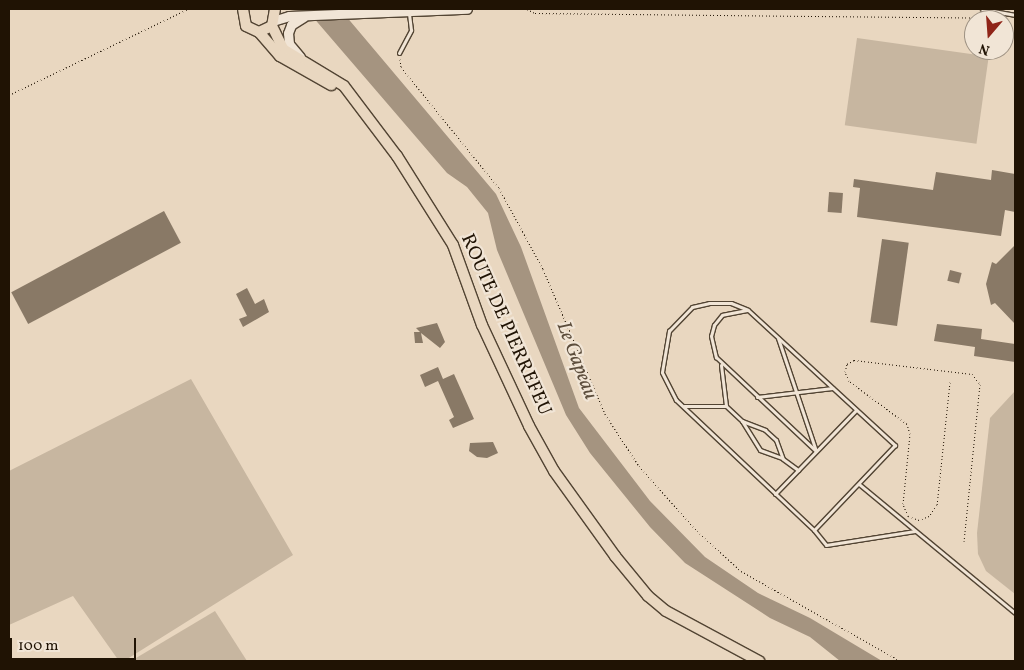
<!DOCTYPE html>
<html>
<head>
<meta charset="utf-8">
<style>
	body { margin:0 }
	#map { position:relative; width:1024px; height:670px; overflow:hidden; background:#e9d7c0; font-family:Vollkorn,serif }
	div>[style] { position:absolute }
	[style*='--x'] { left:calc(var(--x)*1px); top:calc(var(--y)*1px); width:calc(var(--w)*1px); rotate:calc(var(--a)*1deg) }
	.green>* { inset:0; background:#c7b6a0; transform-origin:0 0 }
	.water>* { inset:0; background:#a59480 }
	.building>* { inset:0; background:#897966; transform-origin:0 0 }
	.path>* { height:1px; margin-top:-0.5px; transform-origin:0; background:repeating-linear-gradient(90deg,#201304 0 1px,transparent 0 3.5px) }
	.roads { filter:drop-shadow(1px 0 #524433) drop-shadow(-1px 0 #524433) drop-shadow(0 1px #524433) drop-shadow(0 -1px #524433) }
	.service>* { height:3px; margin:-1.5px; padding:0 1.5px; transform-origin:1.5px; border-radius:1.5px; background:#f1e5d6 }
	.secondary>* { height:9px; margin:-4.5px; padding:0 4.5px; transform-origin:4.5px; border-radius:4.5px; background:#f1e5d6 }
	.primary>* { height:10px; margin:-5px; padding:0 5px; transform-origin:5px; border-radius:5px; background:#e9d7c0 }
	span { translate:-50% -50%; white-space:nowrap; text-align:center; line-height:1.15; -webkit-text-stroke:4.5px #f1e5d6; paint-order:stroke }
	.street-label { font-size:19px; color:#201304 }
	.water-label { font-size:20px; color:#5c4d3c; font-style:italic }
	.frame { position:absolute; inset:0; border:10px solid #201304; pointer-events:none }
	.north { position:absolute; left:964px; top:10px; width:50px; height:50px; box-sizing:border-box; background:#f1e5d6; border:1px solid #9d9182; border-radius:50%; rotate:198deg; font-size:14px; font-weight:700; line-height:20px; text-align:center; color:#201304 }
	.north::after { content:''; display:block; margin:auto; width:18px; height:22px; background:#8f2418; clip-path:polygon(50% 0,100% 100%,50% 72%,0 100%) }
	.scale { position:absolute; left:10px; top:638px; width:126px; height:22px; box-sizing:border-box; border:2px solid #201304; border-top:0; padding-left:6px; font-size:15px; line-height:18px; white-space:nowrap; color:#201304; -webkit-text-stroke:4px #f1e5d6; paint-order:stroke }
</style>
</head>
<body>
<div id="map">
	<div class="green">
		<div style="left:857px;top:38px;width:133px;height:88px;rotate:8deg"></div>
		<div style="clip-path:polygon(191px 379px,293px 555px,124px 661px,119px 661px,73px 596px,9px 625px,9px 471px)"></div>
		<div style="clip-path:polygon(1015px 391px,1015px 594px,986px 571px,978px 554px,977px 533px,990px 418px)"></div>
		<div style="clip-path:polygon(215px 611px,247px 661px,131px 661px)"></div>
	</div>
	<div class="water">
		<div style="clip-path:polygon(306px 9px,340px 9px,496px 194px,521px 247px,579px 408px,650px 501px,705px 557px,758px 593px,810px 618px,882px 661px,840px 661px,810px 637px,770px 618px,685px 563px,650px 527px,590px 453px,566px 415px,497px 250px,488px 213px,467px 187px,447px 173px)"></div>
	</div>
	<div class="building">
		<div style="clip-path:polygon(992px 170px,1015px 174px,1015px 212px,1005px 210px,1001px 236px,857px 217px,860px 188px,853px 187px,854px 179px,933px 190px,936px 172px,991px 180px)"></div>
		<div style="left:829px;top:192px;width:14px;height:20px;rotate:4deg"></div>
		<div style="left:164px;top:211px;width:36px;height:173px;rotate:62deg"></div>
		<div style="left:882px;top:239px;width:27px;height:84px;rotate:8deg"></div>
		<div style="clip-path:polygon(1015px 245px,1015px 324px,995px 303px,991px 305px,986px 284px,992px 262px,996px 264px)"></div>
		<div style="left:950px;top:270px;width:12px;height:11px;rotate:14deg"></div>
		<div style="clip-path:polygon(247px 288px,255px 304px,264px 299px,269px 312px,243px 327px,239px 319px,247px 316px,236px 294px)"></div>
		<div style="clip-path:polygon(437px 323px,445px 342px,440px 348px,421px 333px,423px 343px,415px 343px,414px 332px,420px 332px,416px 328px)"></div>
		<div style="clip-path:polygon(937px 324px,982px 329px,981px 339px,1015px 344px,1015px 362px,974px 356px,975px 347px,934px 341px)"></div>
		<div style="clip-path:polygon(438px 367px,443px 379px,454px 374px,474px 419px,453px 428px,449px 420px,454px 417px,438px 381px,425px 387px,420px 375px)"></div>
		<div style="clip-path:polygon(493px 442px,498px 453px,487px 458px,477px 457px,469px 451px,470px 443px)"></div>
	</div>
	<div class="path">
		<div style="--x:527;--y:9;--w:9;--a:27"></div>
		<div style="--x:535;--y:13;--w:460;--a:0.6"></div>
		<div style="--x:400;--y:59;--w:8;--a:83"></div>
		<div style="--x:401;--y:67;--w:156;--a:51"></div>
		<div style="--x:499;--y:188;--w:92;--a:61.5"></div>
		<div style="--x:543;--y:269;--w:158;--a:66.8"></div>
		<div style="--x:605;--y:414;--w:62;--a:56.8"></div>
		<div style="--x:639;--y:466;--w:87;--a:48.3"></div>
		<div style="--x:697;--y:531;--w:59;--a:42.3"></div>
		<div style="--x:741;--y:571;--w:184;--a:29.4"></div>
		<div style="--x:9;--y:95;--w:199;--a:-25.7"></div>
		<div style="--x:950;--y:382;--w:124;--a:96"></div>
		<div style="--x:937;--y:505;--w:14;--a:126"></div>
		<div style="--x:929;--y:516;--w:11;--a:158"></div>
		<div style="--x:919;--y:520;--w:12;--a:-160"></div>
		<div style="--x:908;--y:516;--w:13;--a:-113"></div>
		<div style="--x:903;--y:504;--w:70;--a:-84.3"></div>
		<div style="--x:910;--y:434;--w:10;--a:-107"></div>
		<div style="--x:907;--y:424;--w:72;--a:-143.4"></div>
		<div style="--x:849;--y:381;--w:10;--a:-114"></div>
		<div style="--x:845;--y:372;--w:8;--a:-76"></div>
		<div style="--x:847;--y:364;--w:8;--a:-30"></div>
		<div style="--x:854;--y:360;--w:119;--a:6.8"></div>
		<div style="--x:972;--y:374;--w:13;--a:51"></div>
		<div style="--x:980;--y:384;--w:158;--a:95.8"></div>
	</div>
	<div class="roads">
		<div class="service">
			<div style="--x:982;--y:9;--w:34;--a:10"></div>
			<div style="--x:399;--y:53;--w:26;--a:-62"></div>
			<div style="--x:411;--y:30;--w:17;--a:-97"></div>
			<div style="--x:709;--y:303;--w:22;--a:0"></div>
			<div style="--x:731;--y:303;--w:18;--a:22"></div>
			<div style="--x:748;--y:310;--w:200;--a:42.6"></div>
			<div style="--x:895;--y:445;--w:117;--a:133.6"></div>
			<div style="--x:814;--y:530;--w:190;--a:-136.7"></div>
			<div style="--x:676;--y:400;--w:31;--a:-117"></div>
			<div style="--x:662;--y:372;--w:42;--a:-80.3"></div>
			<div style="--x:669;--y:331;--w:33;--a:-46"></div>
			<div style="--x:692;--y:307;--w:17;--a:-13"></div>
			<div style="--x:747;--y:310;--w:25;--a:169"></div>
			<div style="--x:722;--y:315;--w:13;--a:129"></div>
			<div style="--x:714;--y:325;--w:11;--a:105"></div>
			<div style="--x:711;--y:336;--w:22;--a:77"></div>
			<div style="--x:716;--y:357;--w:137;--a:43.2"></div>
			<div style="--x:816;--y:451;--w:119;--a:-108.6"></div>
			<div style="--x:721;--y:365;--w:41;--a:83"></div>
			<div style="--x:757;--y:397;--w:76;--a:-6.8"></div>
			<div style="--x:684;--y:406;--w:42;--a:0"></div>
			<div style="--x:726;--y:406;--w:22;--a:43"></div>
			<div style="--x:742;--y:421;--w:25;--a:21"></div>
			<div style="--x:765;--y:430;--w:15;--a:42"></div>
			<div style="--x:776;--y:440;--w:20;--a:70"></div>
			<div style="--x:783;--y:459;--w:19;--a:36"></div>
			<div style="--x:742;--y:421;--w:34;--a:58"></div>
			<div style="--x:760;--y:450;--w:23;--a:20"></div>
			<div style="--x:859;--y:484;--w:202;--a:39.6"></div>
			<div style="--x:775;--y:494;--w:117;--a:-46"></div>
			<div style="--x:814;--y:530;--w:19;--a:51"></div>
			<div style="--x:826;--y:545;--w:90;--a:-8.9"></div>
		</div>
		<div class="secondary">
			<div style="--x:276;--y:20;--w:14;--a:-17"></div>
			<div style="--x:289;--y:16;--w:178;--a:-2.3"></div>
			<div style="--x:300;--y:57;--w:17;--a:-130"></div>
			<div style="--x:289;--y:44;--w:11;--a:-95"></div>
			<div style="--x:288;--y:33;--w:9;--a:-69"></div>
			<div style="--x:291;--y:25;--w:15;--a:-32"></div>
		</div>
		<div class="primary">
			<div style="--x:243;--y:9;--w:17;--a:80"></div>
			<div style="--x:246;--y:26;--w:14;--a:25"></div>
			<div style="--x:259;--y:32;--w:14;--a:-25"></div>
			<div style="--x:272;--y:26;--w:17;--a:-80"></div>
			<div style="--x:272;--y:26;--w:25;--a:64"></div>
			<div style="--x:283;--y:49;--w:71;--a:31.2"></div>
			<div style="--x:344;--y:86;--w:88;--a:52.9"></div>
			<div style="--x:397;--y:156;--w:105;--a:57.8"></div>
			<div style="--x:453;--y:245;--w:85;--a:70.1"></div>
			<div style="--x:482;--y:325;--w:111;--a:65"></div>
			<div style="--x:529;--y:426;--w:51;--a:60.9"></div>
			<div style="--x:554;--y:471;--w:105;--a:54.3"></div>
			<div style="--x:615;--y:556;--w:52;--a:50.5"></div>
			<div style="--x:648;--y:596;--w:23;--a:40"></div>
			<div style="--x:666;--y:611;--w:106;--a:28.3"></div>
			<div style="--x:259;--y:32;--w:32;--a:49"></div>
			<div style="--x:280;--y:56;--w:59;--a:29.6"></div>
		</div>
	</div>
	<div class="street-label">
		<span style="left:505px;top:325px;rotate:66deg">ROUTE DE PIERREFEU</span>
	</div>
	<div class="water-label">
		<span style="left:576px;top:361px;rotate:69deg">Le Gapeau</span>
	</div>
	<div class="frame"></div>
	<div class="north">N</div>
	<div class="scale">100 m</div>
</div>
</body>
</html>
